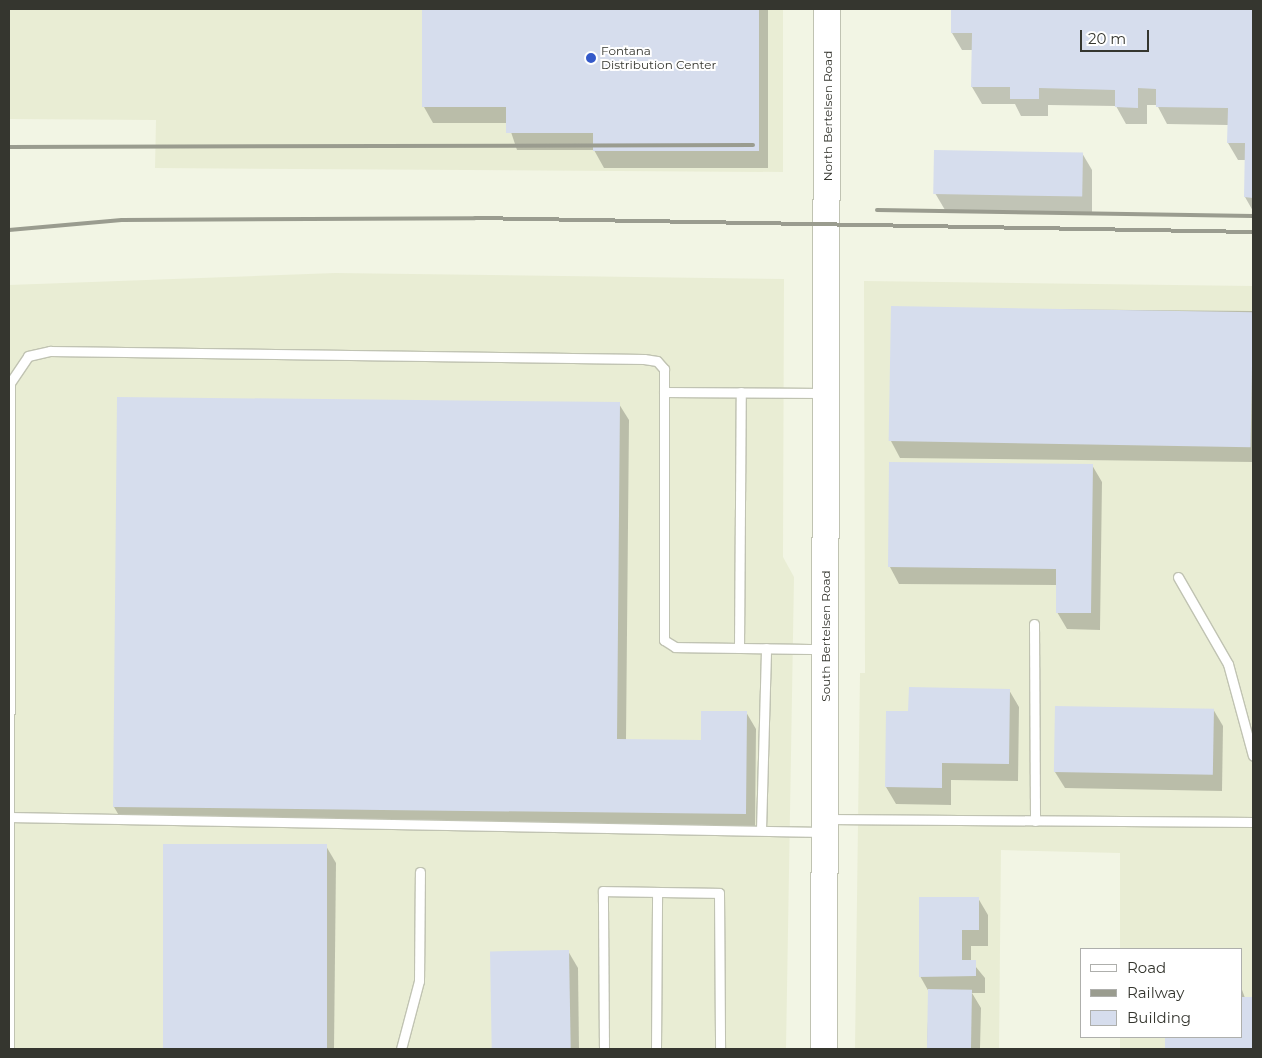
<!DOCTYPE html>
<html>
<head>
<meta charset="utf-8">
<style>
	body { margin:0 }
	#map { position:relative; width:1262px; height:1058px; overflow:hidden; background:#f2f5e4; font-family:Montserrat,sans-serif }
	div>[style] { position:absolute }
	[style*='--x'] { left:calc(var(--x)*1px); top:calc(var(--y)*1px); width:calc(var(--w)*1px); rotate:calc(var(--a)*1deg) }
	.built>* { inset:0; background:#e9edd4 }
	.shadow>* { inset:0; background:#0003 }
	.building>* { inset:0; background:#d6dded; transform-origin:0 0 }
	.roads { filter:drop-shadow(1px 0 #c0c3b2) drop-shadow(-1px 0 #c0c3b2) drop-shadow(0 1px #c0c3b2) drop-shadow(0 -1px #c0c3b2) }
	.lane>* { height:9px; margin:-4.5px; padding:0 4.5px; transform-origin:4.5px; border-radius:4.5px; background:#fff }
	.secondary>* { height:26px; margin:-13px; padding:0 13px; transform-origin:13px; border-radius:13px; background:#fff }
	.rail>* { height:4px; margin:-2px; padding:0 2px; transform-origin:2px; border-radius:2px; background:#9a9c8f }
	.dots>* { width:14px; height:14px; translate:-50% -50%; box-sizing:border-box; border:2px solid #fff; border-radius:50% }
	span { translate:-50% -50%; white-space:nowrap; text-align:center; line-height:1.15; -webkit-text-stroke:4px #fff; paint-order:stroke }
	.poi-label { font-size:12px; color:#35362f }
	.left { translate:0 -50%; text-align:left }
	.street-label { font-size:12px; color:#35362f }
	.frame { position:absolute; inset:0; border:10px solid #35362f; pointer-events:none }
	.legend { position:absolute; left:1080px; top:948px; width:162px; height:90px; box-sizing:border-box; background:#fff; border:1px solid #aeafac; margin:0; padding:6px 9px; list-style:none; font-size:15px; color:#35362f }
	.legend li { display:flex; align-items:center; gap:10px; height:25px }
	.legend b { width:25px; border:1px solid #aeafac }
	.scale { position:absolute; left:1080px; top:30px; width:69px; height:22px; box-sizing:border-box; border:2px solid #35362f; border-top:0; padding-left:6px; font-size:15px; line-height:18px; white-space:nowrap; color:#35362f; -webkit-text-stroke:4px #fff; paint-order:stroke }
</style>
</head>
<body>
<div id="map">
	<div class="built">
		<div style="clip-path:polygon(9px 9px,783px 9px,783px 172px,155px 168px,156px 120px,9px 119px)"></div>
		<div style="clip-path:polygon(335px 273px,784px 279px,783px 557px,794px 577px,786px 1049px,9px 1049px,9px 285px)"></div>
		<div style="clip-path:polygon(864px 281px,1253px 286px,1253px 1049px,1120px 1049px,1120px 1037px,1241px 1037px,1241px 949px,1120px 949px,1120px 853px,1001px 850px,999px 1049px,855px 1049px,860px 673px,865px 673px)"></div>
	</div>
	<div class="shadow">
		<div style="clip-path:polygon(424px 9px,768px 9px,768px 168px,604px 168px,594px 150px,517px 150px,508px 123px,433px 123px,424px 107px)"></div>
		<div style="clip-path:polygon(952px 9px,1253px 9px,1253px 211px,1245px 197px,1246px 160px,1238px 160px,1228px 143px,1228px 125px,1167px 124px,1157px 105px,1147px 105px,1147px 124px,1126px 124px,1116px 106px,1048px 105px,1048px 116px,1021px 116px,1015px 104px,982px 104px,972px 87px,973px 50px,962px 50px,952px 33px)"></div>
		<div style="clip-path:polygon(1082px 153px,1092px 170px,1092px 212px,945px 210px,935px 193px)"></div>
		<div style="clip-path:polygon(892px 308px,1253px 311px,1253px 462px,900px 458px,891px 441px)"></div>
		<div style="clip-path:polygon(619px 404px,629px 420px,626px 740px,702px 741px,746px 712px,756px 729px,755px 830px,124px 824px,114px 807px)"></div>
		<div style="clip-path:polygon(1092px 465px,1102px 482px,1100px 630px,1067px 629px,1057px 612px,1057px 585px,899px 584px,890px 567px)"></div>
		<div style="clip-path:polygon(1009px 690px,1019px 707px,1018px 781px,951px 780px,951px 805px,896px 804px,886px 787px,887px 713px,910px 713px)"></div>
		<div style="clip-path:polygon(1213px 709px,1223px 726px,1222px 791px,1065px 788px,1055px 772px)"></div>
		<div style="clip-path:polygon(164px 845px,326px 846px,336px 863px,334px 1049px,163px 1049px)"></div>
		<div style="clip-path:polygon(978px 898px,988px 915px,988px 946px,971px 946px,971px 961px,985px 978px,985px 993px,972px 993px,981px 1008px,980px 1049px,927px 1049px,929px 992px,920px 976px)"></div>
		<div style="clip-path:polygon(568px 951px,578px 968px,579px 1049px,493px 1049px,492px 953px)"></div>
		<div style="clip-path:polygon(1241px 987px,1245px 998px,1253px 998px,1253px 1049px,1166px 1049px,1166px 1037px,1241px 1037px)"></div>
	</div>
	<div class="building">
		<div style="clip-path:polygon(422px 9px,759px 9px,759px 151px,593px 151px,593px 133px,506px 133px,506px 107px,422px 107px)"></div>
		<div style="clip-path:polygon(951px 9px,1253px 9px,1253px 198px,1244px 197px,1245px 143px,1227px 143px,1228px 108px,1156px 107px,1156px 89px,1138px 88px,1138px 108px,1115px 107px,1115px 90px,1039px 88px,1039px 99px,1010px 99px,1010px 87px,971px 87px,972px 33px,951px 33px)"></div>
		<div style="left:934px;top:150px;width:149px;height:44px;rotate:1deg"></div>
		<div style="left:891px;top:306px;width:362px;height:135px;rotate:1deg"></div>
		<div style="clip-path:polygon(117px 397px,620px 402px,617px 739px,701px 740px,701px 711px,747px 711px,746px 814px,113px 807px)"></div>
		<div style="clip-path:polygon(889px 462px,1093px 464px,1091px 613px,1056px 613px,1056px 569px,888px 567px)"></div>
		<div style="clip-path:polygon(909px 687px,1010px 689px,1009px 764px,942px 763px,942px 788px,885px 787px,886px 711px,908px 711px)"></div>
		<div style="left:1055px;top:706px;width:159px;height:66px;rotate:1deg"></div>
		<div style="left:163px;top:844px;width:164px;height:205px"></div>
		<div style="clip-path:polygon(919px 897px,979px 897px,979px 930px,962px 930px,962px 960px,976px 960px,976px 976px,919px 977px)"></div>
		<div style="left:569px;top:950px;width:99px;height:79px;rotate:89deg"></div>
		<div style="left:928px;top:989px;width:44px;height:60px;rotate:1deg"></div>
		<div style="clip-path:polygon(1241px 997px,1253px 997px,1253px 1049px,1165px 1049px,1165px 1037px,1241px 1037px)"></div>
	</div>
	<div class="roads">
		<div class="lane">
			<div style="--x:664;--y:392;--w:248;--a:90"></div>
			<div style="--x:664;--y:640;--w:13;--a:32"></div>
			<div style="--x:675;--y:647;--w:148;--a:0.8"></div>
			<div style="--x:1178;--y:577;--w:100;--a:60.1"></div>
			<div style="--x:1228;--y:664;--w:95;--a:74.8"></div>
			<div style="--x:1034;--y:624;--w:197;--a:89.7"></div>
			<div style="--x:739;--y:648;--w:256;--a:-89.6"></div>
			<div style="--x:9;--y:817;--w:814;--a:1.06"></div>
			<div style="--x:827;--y:819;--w:426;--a:0.4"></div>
			<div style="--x:761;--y:830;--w:182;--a:-88.4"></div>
			<div style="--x:9;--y:1049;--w:666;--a:-89.91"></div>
			<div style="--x:10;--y:383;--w:32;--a:-56"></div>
			<div style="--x:28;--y:356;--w:23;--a:-13"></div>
			<div style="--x:50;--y:351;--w:594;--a:0.77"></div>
			<div style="--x:644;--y:359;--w:13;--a:9"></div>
			<div style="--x:657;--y:361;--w:11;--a:49"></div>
			<div style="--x:664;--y:369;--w:23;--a:90"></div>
			<div style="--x:664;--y:392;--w:160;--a:0.4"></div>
			<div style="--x:401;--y:1049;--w:70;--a:-75.2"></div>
			<div style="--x:419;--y:981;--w:109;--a:-89.5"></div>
			<div style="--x:604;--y:1049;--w:158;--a:-90.4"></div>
			<div style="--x:603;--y:891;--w:116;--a:1"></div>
			<div style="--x:719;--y:893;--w:156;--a:89.6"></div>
			<div style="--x:656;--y:1049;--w:157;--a:-89.6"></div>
		</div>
		<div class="secondary">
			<div style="--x:824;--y:1049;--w:1040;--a:-89.83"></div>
		</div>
	</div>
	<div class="rail">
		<div style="--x:9;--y:147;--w:744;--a:-0.15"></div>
		<div style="--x:877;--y:210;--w:376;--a:0.9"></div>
		<div style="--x:9;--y:230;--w:113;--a:-5.1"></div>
		<div style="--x:122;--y:220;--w:353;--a:-0.3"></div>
		<div style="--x:475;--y:218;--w:778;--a:1.03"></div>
	</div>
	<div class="dots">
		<div style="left:591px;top:58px;background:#3459c9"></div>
	</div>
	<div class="poi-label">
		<span class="left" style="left:601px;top:58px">Fontana<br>Distribution Center</span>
	</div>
	<div class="street-label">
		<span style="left:828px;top:116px;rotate:-90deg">North Bertelsen Road</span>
		<span style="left:826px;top:636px;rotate:-90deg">South Bertelsen Road</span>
	</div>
	<div class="frame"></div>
	<ul class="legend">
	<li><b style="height:6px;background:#fff"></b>Road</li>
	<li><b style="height:6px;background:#9a9c8f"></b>Railway</li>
	<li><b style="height:14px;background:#d6dded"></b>Building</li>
	</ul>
	<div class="scale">20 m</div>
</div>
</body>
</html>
